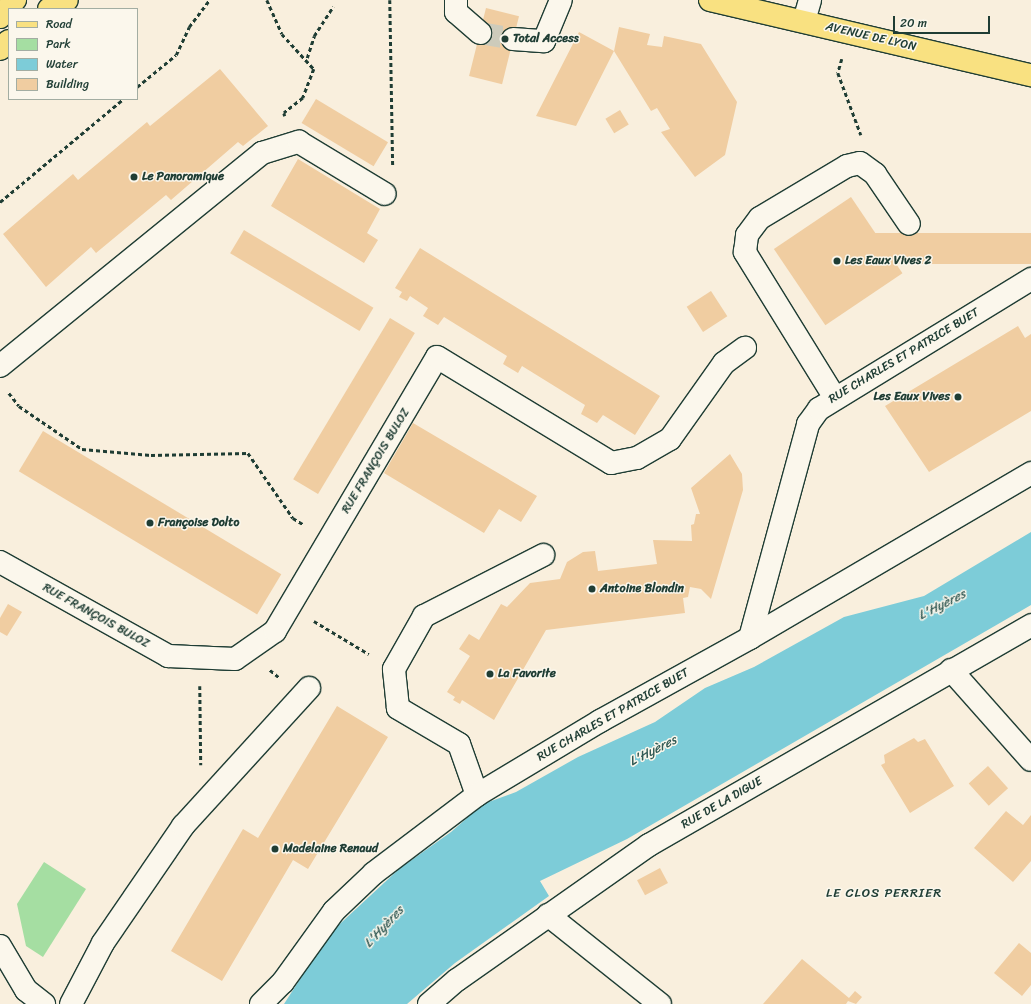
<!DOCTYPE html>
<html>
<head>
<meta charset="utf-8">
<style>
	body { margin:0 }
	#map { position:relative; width:1031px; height:1004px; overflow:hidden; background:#f9efdd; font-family:Sriracha,sans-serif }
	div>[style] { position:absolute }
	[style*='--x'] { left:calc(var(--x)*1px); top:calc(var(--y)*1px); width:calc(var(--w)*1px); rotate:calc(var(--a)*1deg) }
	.green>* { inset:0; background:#a5dea2 }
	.water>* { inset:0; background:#7dccd8 }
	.building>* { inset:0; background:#f0cda1; transform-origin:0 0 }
	.minor-tunnel>* { height:22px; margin-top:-11px; transform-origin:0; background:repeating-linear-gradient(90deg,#cdcbbb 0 22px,transparent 0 33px) }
	.path>* { height:2.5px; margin-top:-1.25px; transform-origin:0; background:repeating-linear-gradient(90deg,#1f3d34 0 4px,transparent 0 7px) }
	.roads { filter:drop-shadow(1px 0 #1f3d34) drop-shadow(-1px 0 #1f3d34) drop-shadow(0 1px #1f3d34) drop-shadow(0 -1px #1f3d34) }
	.minor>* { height:22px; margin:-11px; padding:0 11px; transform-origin:11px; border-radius:11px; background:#fbf7ec }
	.major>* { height:22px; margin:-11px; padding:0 11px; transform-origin:11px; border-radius:11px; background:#f9e181 }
	.dots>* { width:11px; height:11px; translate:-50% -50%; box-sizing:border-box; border:2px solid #fbf7ec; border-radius:50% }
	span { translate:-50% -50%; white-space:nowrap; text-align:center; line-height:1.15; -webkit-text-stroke:3px #fbf7ec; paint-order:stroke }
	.street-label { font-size:12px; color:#1f3d34 }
	.poi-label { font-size:12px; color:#1f3d34; font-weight:700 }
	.left { translate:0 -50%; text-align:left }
	.right { translate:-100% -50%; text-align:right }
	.water-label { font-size:13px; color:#325a55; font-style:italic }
	.neighbourhood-label { font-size:13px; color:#1f3d34; letter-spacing:1px }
	.legend { position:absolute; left:8px; top:8px; width:130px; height:92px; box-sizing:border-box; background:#fbf7ec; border:1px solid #a3ada2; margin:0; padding:5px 7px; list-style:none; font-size:12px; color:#1f3d34 }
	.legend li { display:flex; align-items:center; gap:8px; height:20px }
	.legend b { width:20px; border:1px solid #a3ada2 }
	.scale { position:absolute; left:893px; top:16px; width:97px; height:18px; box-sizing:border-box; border:2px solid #1f3d34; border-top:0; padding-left:5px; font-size:12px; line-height:14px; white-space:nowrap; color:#1f3d34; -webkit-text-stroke:3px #fbf7ec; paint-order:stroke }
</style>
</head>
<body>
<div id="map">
	<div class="green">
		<div style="clip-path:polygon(44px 862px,86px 889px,43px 957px,26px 946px,17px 904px)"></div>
	</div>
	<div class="water">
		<div style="clip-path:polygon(1031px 532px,1031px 605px,627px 839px,540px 881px,549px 896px,455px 963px,407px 1004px,284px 1004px,329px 934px,399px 869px,451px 832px,483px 804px,516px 792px,578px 757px,655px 722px,705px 688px,754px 667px,844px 617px,924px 596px)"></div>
	</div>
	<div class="building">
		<div style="left:486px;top:8px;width:34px;height:70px;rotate:14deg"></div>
		<div style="clip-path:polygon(619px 27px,650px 34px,647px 45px,662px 47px,664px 36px,701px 44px,737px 102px,725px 155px,695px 177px,661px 132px,670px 129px,657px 108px,651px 111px,614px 51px,576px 126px,536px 116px,579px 32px,614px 51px)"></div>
		<div style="clip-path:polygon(220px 69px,268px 126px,243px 146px,238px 142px,171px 200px,166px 195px,96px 253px,91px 247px,46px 287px,3px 234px,73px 174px,78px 180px,147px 122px,150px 126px)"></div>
		<div style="left:316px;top:99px;width:84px;height:28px;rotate:31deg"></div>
		<div style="left:620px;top:110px;width:17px;height:17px;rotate:59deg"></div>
		<div style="clip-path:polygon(298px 159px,380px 209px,367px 233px,378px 240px,364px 263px,271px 206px)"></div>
		<div style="left:851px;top:197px;width:92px;height:93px;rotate:56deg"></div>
		<div style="left:244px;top:230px;width:151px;height:27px;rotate:31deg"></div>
		<div style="left:1031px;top:233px;width:31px;height:209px;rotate:90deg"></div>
		<div style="clip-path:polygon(420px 248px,660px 396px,635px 435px,603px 415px,597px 423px,581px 414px,585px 405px,522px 366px,518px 373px,503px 364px,507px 356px,444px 317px,438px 325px,423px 316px,428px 308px,410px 296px,407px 301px,399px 297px,402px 292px,395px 288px)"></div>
		<div style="left:711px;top:291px;width:30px;height:29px;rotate:57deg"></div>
		<div style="left:390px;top:318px;width:29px;height:188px;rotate:31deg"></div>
		<div style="clip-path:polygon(1018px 326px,1025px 338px,1031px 334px,1031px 411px,929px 472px,885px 406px)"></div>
		<div style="clip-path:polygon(413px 423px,537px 496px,521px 522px,499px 509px,484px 533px,384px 473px)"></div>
		<div style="left:43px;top:431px;width:278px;height:47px;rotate:31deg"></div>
		<div style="clip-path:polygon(730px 454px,742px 474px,743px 490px,711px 599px,701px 589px,690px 587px,688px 597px,683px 598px,685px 613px,546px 630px,494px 720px,462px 700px,460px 704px,453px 700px,455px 697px,447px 692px,470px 656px,459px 649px,469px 634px,479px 640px,501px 604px,507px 607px,530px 583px,560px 579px,567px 562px,583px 552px,595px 551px,598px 571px,657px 564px,653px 540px,692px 541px,691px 525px,694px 524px,696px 514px,700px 514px,691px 488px)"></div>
		<div style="clip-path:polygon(8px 604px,22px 612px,7px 636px,0 632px,0 618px)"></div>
		<div style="clip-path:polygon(337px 706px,388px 737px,308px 869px,293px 860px,222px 981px,171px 951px,243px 829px,258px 838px)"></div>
		<div style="clip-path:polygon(914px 738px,918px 742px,925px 739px,954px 786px,910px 813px,881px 765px,885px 763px,884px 755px)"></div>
		<div style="left:988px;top:766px;width:30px;height:26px;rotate:48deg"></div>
		<div style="clip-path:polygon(1006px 811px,1023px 825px,1031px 815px,1031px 861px,1013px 882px,974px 848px)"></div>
		<div style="left:660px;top:868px;width:17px;height:26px;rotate:62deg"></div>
		<div style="clip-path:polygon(1019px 943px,1031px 953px,1031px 985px,1022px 996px,994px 973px)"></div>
		<div style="clip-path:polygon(802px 959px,849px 998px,855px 991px,862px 997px,856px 1004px,848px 1001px,846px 1004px,763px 1004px)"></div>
	</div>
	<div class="minor-tunnel">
		<div style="--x:480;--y:33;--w:34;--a:10"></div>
	</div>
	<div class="path">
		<div style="--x:267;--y:0;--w:37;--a:66"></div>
		<div style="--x:282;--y:34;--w:47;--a:47.6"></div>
		<div style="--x:314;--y:69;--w:31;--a:111"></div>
		<div style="--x:303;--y:98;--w:24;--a:142"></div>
		<div style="--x:284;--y:113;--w:3;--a:72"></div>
		<div style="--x:390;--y:0;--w:165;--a:89"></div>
		<div style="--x:307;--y:58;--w:23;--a:-72"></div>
		<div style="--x:314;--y:36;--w:35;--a:-57"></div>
		<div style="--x:842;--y:59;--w:15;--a:106"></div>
		<div style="--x:838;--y:73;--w:66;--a:69.6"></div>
		<div style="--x:137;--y:87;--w:50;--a:-39.4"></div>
		<div style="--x:176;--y:55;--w:31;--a:-65"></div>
		<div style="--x:189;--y:27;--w:34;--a:-53"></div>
		<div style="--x:0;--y:202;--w:160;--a:-39.9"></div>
		<div style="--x:9;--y:393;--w:16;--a:52"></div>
		<div style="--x:19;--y:406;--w:76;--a:34.3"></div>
		<div style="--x:82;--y:449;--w:69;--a:5"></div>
		<div style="--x:151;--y:455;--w:97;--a:-1.2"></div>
		<div style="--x:248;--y:453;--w:79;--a:55.3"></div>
		<div style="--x:293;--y:518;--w:13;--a:32"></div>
		<div style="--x:314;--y:621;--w:64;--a:31"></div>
		<div style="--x:270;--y:670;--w:13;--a:39"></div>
		<div style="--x:200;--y:686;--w:79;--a:89.3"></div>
	</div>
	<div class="roads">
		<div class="minor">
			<div style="--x:456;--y:0;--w:12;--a:90"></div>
			<div style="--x:456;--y:12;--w:32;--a:41"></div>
			<div style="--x:804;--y:21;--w:22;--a:-74"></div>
			<div style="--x:513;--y:39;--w:31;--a:4"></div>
			<div style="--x:544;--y:41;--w:44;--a:-67.5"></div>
			<div style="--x:0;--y:366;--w:338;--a:-39.1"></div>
			<div style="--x:262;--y:153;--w:39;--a:-17"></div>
			<div style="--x:299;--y:142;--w:100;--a:31.2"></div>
			<div style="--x:835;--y:398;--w:172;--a:-121.7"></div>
			<div style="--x:745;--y:252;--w:17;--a:-83"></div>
			<div style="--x:747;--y:235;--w:21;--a:-53"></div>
			<div style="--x:760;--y:218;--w:101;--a:-30.9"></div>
			<div style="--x:847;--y:166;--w:13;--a:-13"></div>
			<div style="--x:860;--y:163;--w:19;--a:36"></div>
			<div style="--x:875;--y:174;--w:60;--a:55.8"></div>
			<div style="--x:0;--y:562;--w:193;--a:29.2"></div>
			<div style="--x:168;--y:656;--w:67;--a:2.6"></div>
			<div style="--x:235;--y:659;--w:49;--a:-35"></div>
			<div style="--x:275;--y:631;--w:318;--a:-59.4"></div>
			<div style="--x:437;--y:357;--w:204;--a:31.3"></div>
			<div style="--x:611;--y:463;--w:26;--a:-11"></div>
			<div style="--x:637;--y:458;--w:38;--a:-30"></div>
			<div style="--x:670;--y:439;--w:93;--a:-54.6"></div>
			<div style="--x:724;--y:363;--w:26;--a:-36"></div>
			<div style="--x:750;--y:638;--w:326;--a:-30.4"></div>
			<div style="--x:951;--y:670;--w:120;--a:48.4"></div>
			<div style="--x:477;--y:795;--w:54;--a:-109.4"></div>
			<div style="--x:459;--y:744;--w:71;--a:-149.5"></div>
			<div style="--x:398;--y:708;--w:39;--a:-96"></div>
			<div style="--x:394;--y:669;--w:61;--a:-60.5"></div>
			<div style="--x:424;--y:616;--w:134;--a:-27.1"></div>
			<div style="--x:548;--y:915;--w:143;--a:38.5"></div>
			<div style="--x:0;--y:946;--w:51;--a:59.4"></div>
			<div style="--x:26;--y:990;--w:23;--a:38"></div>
			<div style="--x:71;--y:1004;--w:69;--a:-62.3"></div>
			<div style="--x:103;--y:943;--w:142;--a:-55.6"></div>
			<div style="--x:183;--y:826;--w:187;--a:-47.6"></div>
			<div style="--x:261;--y:1004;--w:31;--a:-45"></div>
			<div style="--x:283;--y:982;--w:87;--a:-54.3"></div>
			<div style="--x:334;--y:911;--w:55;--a:-43.5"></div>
			<div style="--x:374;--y:873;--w:129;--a:-37.1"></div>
			<div style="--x:477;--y:795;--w:144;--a:-31"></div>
			<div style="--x:600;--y:721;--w:171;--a:-29"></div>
			<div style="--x:750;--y:638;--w:222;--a:-74.8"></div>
			<div style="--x:808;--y:424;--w:19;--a:-54"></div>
			<div style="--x:819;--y:409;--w:249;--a:-31.5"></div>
			<div style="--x:429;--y:1004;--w:37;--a:-41"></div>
			<div style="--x:457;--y:980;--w:235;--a:-35.1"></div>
			<div style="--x:649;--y:845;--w:441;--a:-29.9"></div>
		</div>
		<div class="major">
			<div style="--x:710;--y:0;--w:330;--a:13.2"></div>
			<div style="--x:49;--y:9;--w:20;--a:-27"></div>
			<div style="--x:0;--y:17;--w:23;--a:-49"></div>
			<div style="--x:0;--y:49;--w:12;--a:-42"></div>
		</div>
	</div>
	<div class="dots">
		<div style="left:505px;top:39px;background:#1f3d34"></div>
		<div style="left:134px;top:177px;background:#1f3d34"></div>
		<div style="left:837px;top:261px;background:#1f3d34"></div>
		<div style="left:958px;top:397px;background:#1f3d34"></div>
		<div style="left:150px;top:523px;background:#1f3d34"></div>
		<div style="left:592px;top:589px;background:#1f3d34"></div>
		<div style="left:490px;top:674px;background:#1f3d34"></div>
		<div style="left:275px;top:849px;background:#1f3d34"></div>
	</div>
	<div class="street-label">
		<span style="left:871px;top:37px;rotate:13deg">AVENUE DE LYON</span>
		<span style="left:904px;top:356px;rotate:-31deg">RUE CHARLES ET PATRICE BUET</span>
		<span style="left:376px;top:461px;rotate:-59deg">RUE FRANÇOIS BULOZ</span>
		<span style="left:96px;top:616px;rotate:29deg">RUE FRANÇOIS BULOZ</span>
		<span style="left:613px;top:715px;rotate:-30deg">RUE CHARLES ET PATRICE BUET</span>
		<span style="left:722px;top:803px;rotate:-30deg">RUE DE LA DIGUE</span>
	</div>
	<div class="poi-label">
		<span class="left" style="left:513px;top:39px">Total Access</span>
		<span class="left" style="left:142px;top:177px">Le Panoramique</span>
		<span class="left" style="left:845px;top:261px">Les Eaux Vives 2</span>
		<span class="right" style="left:950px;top:397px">Les Eaux Vives</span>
		<span class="left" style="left:158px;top:523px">Françoise Dolto</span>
		<span class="left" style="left:600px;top:589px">Antoine Blondin</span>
		<span class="left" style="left:498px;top:674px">La Favorite</span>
		<span class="left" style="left:283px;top:849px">Madelaine Renaud</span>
	</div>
	<div class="water-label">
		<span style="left:942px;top:605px;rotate:-27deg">L'Hyères</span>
		<span style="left:653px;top:751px;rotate:-27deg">L'Hyères</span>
		<span style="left:384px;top:927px;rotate:-47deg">L'Hyères</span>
	</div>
	<div class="neighbourhood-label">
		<span style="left:884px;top:893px">LE CLOS PERRIER</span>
	</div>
	<ul class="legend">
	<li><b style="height:5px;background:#f9e181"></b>Road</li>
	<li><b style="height:11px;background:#a5dea2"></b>Park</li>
	<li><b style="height:11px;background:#7dccd8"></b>Water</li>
	<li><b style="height:11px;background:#f0cda1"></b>Building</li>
	</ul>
	<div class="scale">20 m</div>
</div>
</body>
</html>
